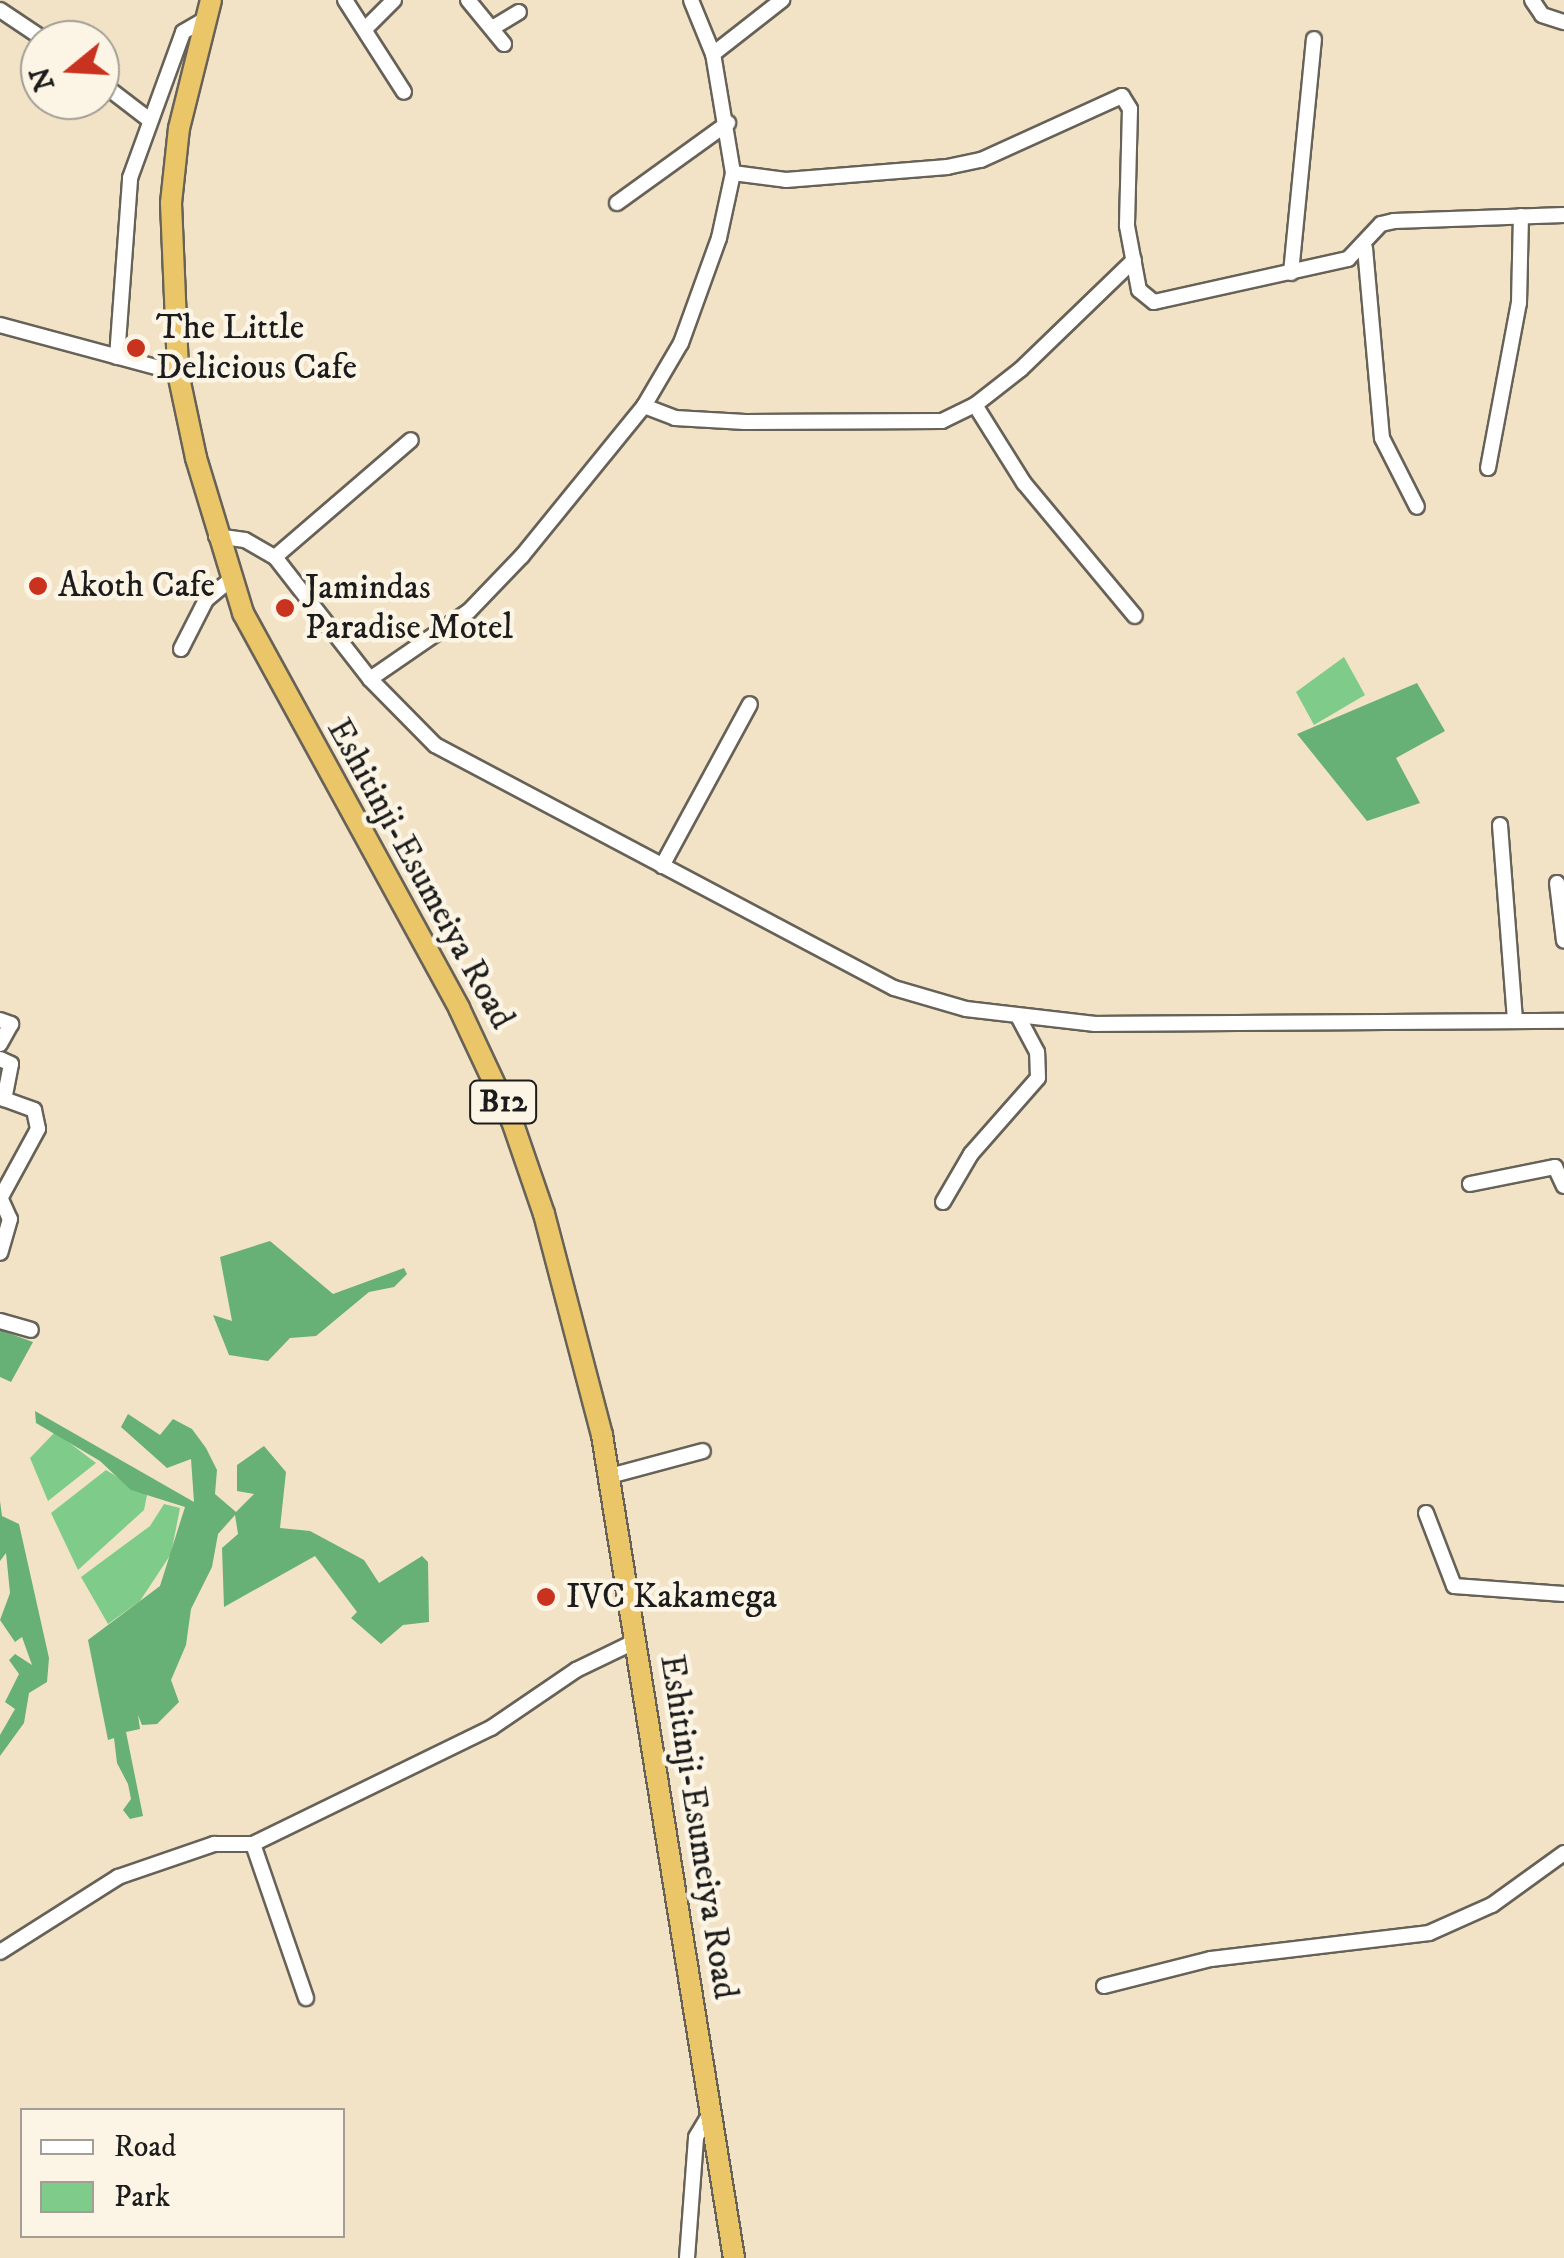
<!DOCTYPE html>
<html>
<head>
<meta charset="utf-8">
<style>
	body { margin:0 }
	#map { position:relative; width:1564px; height:2258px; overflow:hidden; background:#f2e3c6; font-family:"IM FELL DW Pica",serif }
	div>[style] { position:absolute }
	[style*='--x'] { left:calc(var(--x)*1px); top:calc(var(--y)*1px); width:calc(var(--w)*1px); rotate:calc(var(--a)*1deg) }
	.green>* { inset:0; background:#7fcc8a }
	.forest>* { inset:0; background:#67b076 }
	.roads { filter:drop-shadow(2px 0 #676258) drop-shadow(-2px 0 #676258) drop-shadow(0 2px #676258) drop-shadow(0 -2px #676258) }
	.minor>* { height:14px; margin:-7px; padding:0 7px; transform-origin:7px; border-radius:7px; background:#fff }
	.highway>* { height:20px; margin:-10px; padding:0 10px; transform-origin:10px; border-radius:10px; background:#ebc669 }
	.dots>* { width:28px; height:28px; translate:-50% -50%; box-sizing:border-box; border:5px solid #fcf5e5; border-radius:50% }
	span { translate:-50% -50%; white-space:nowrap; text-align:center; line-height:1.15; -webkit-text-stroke:9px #fcf5e5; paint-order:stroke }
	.shield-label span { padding:2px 8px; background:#fcf5e5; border:2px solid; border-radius:8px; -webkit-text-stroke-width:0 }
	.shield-label { font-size:32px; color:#1c1c1c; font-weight:700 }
	.poi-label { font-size:35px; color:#1c1c1c }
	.left { translate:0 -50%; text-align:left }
	.street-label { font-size:35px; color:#1c1c1c }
	.legend { position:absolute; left:20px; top:2108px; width:325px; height:130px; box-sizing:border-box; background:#fcf5e5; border:2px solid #a29e95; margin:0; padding:12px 18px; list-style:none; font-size:30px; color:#1c1c1c }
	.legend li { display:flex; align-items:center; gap:20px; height:50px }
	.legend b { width:50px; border:2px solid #a29e95 }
	.north { position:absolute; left:20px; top:20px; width:100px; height:100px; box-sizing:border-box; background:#fcf5e5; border:2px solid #a29e95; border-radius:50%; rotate:252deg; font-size:28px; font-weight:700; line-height:40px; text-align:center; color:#1c1c1c }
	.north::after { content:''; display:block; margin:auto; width:35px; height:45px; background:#c8321e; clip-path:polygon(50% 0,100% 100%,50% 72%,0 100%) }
</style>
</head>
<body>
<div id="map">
	<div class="green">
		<div style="clip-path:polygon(1344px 657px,1365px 695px,1314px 725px,1296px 692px)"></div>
		<div style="clip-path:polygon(55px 1432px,96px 1463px,48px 1501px,30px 1458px)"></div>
		<div style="clip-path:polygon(106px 1470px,147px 1495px,144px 1510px,78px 1570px,51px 1513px)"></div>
		<div style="clip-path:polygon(164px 1504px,180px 1508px,171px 1554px,140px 1601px,108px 1624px,81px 1577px,150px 1526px)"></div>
	</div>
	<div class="forest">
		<div style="clip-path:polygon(1417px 683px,1445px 731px,1396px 758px,1420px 803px,1367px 821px,1297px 734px)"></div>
		<div style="clip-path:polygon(270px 1241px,333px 1294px,404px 1268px,407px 1274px,394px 1287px,369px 1292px,316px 1336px,290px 1338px,268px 1361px,229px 1355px,213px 1315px,232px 1321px,220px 1257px)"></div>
		<div style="clip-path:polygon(0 1330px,33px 1342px,11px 1382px,0 1377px)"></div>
		<div style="clip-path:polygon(35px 1411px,194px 1502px,191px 1459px,167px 1468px,121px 1427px,128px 1414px,160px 1435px,173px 1419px,192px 1429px,206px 1448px,217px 1470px,215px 1494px,236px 1512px,254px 1494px,237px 1491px,237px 1465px,264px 1446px,286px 1472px,280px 1528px,310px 1531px,364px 1560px,379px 1583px,422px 1556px,428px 1562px,429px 1622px,403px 1625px,381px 1644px,351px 1618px,357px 1612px,315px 1556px,224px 1607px,222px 1548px,238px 1534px,235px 1515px,218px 1534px,212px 1567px,191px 1609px,186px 1645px,171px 1680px,179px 1702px,157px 1724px,142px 1725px,138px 1715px,140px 1729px,126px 1732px,143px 1816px,130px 1819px,123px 1810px,131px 1799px,128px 1784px,117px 1763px,114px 1738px,108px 1740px,88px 1640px,160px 1586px,185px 1507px,131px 1490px,100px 1461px,36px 1423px)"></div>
		<div style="clip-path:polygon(0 1501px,2px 1516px,19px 1524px,49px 1658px,47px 1682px,29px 1693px,24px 1723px,0 1756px,0 1735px,15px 1709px,5px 1702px,19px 1674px,9px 1660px,15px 1654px,32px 1665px,22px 1637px,15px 1642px,0 1620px,10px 1593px,6px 1553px,0 1561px)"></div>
	</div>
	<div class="roads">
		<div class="minor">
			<div style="--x:345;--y:0;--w:109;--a:57.3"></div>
			<div style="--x:468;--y:0;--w:57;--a:50.7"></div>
			<div style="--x:1532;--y:0;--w:18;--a:56"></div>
			<div style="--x:1542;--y:15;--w:23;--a:18"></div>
			<div style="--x:0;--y:10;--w:54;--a:33.7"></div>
			<div style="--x:494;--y:27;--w:29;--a:-31"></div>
			<div style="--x:365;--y:29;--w:41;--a:-45"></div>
			<div style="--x:713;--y:54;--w:88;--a:-38"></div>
			<div style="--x:100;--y:82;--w:59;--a:37.5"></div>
			<div style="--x:733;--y:173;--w:53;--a:7.5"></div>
			<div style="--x:786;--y:180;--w:162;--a:-4.6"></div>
			<div style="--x:947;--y:167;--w:35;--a:-12"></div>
			<div style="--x:981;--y:160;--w:155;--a:-24.4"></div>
			<div style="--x:1122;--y:96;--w:15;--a:58"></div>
			<div style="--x:1130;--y:109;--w:117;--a:91.5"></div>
			<div style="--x:1127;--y:226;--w:65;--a:79.4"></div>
			<div style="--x:1139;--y:290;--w:19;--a:39"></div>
			<div style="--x:1154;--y:302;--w:199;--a:-12.5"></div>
			<div style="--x:1348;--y:259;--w:48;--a:-46.7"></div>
			<div style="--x:1381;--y:224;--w:13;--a:-13"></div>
			<div style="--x:1394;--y:221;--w:170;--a:-2"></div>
			<div style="--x:617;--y:203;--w:137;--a:-35.8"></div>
			<div style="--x:1365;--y:248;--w:191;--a:84.9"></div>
			<div style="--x:1382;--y:438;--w:77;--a:63.1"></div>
			<div style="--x:1291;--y:273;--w:235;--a:-84.4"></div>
			<div style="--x:0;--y:325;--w:184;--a:15.1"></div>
			<div style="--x:117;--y:357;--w:179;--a:-85.8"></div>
			<div style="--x:130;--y:178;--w:155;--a:-70"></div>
			<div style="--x:183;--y:32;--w:24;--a:-30"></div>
			<div style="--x:975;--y:405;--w:92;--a:57.9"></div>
			<div style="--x:1024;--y:483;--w:173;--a:50.2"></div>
			<div style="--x:644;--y:406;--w:33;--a:21"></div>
			<div style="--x:675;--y:418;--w:70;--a:3.3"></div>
			<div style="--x:745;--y:422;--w:197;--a:-0.3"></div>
			<div style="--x:942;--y:421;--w:37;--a:-26"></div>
			<div style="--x:975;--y:405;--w:58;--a:-38"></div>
			<div style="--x:1021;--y:369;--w:157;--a:-44"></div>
			<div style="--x:1488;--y:468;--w:168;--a:-79.4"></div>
			<div style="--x:1519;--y:303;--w:87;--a:-88.7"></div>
			<div style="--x:216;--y:536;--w:29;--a:8"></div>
			<div style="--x:245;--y:540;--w:34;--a:30"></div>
			<div style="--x:275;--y:557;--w:155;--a:52.1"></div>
			<div style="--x:370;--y:679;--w:93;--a:45.4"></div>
			<div style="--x:435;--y:745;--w:519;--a:27.9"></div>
			<div style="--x:894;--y:988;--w:75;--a:16.3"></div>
			<div style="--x:966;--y:1009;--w:130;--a:6.6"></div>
			<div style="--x:1095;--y:1024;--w:469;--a:-0.4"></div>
			<div style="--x:275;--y:557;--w:179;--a:-40.7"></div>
			<div style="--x:181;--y:649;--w:55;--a:-63"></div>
			<div style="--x:206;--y:600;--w:31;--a:-40"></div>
			<div style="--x:370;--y:679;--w:120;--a:-34.5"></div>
			<div style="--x:469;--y:611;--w:76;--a:-46.1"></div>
			<div style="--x:522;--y:556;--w:193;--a:-50.9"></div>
			<div style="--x:644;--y:406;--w:73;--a:-59.6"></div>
			<div style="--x:681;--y:343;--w:112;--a:-70.1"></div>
			<div style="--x:719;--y:238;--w:66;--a:-77.8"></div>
			<div style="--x:733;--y:173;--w:121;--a:-99.5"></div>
			<div style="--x:713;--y:54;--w:58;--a:-112.2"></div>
			<div style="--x:1500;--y:825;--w:196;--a:85.6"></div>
			<div style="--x:662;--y:866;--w:184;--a:-61.5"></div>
			<div style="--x:1557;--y:883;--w:58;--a:83.1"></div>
			<div style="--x:0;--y:1020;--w:12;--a:20"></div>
			<div style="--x:11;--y:1024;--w:23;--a:119"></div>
			<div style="--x:0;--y:1059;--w:12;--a:24"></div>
			<div style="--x:11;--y:1064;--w:36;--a:101"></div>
			<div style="--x:4;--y:1099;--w:32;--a:20"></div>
			<div style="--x:34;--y:1110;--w:19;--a:78"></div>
			<div style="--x:38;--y:1129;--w:77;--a:118.6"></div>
			<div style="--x:1470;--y:1184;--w:87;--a:-11.3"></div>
			<div style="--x:1555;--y:1167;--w:21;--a:65"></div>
			<div style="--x:0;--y:1197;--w:24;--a:66"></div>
			<div style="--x:10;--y:1219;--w:35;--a:106"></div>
			<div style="--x:943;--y:1202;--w:56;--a:-59.7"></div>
			<div style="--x:971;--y:1154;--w:101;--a:-48.6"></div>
			<div style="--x:1038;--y:1078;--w:26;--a:-92"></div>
			<div style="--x:1037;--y:1052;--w:38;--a:-118"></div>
			<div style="--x:0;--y:1321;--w:32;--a:16"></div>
			<div style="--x:610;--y:1476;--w:96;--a:-15"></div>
			<div style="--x:1426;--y:1513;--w:78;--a:69"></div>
			<div style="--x:1454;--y:1586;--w:110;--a:4.2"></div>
			<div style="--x:253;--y:1844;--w:163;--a:71"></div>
			<div style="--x:0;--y:1952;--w:140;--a:-32.4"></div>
			<div style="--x:118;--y:1877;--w:102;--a:-19"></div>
			<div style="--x:214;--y:1844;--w:39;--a:0"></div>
			<div style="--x:253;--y:1844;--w:265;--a:-26"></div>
			<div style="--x:491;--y:1728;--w:103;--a:-34.3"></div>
			<div style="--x:576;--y:1670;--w:67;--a:-25.8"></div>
			<div style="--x:1104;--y:1986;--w:110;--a:-14.2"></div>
			<div style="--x:1211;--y:1959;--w:220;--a:-6.8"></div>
			<div style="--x:1429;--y:1933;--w:69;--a:-24"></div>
			<div style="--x:1492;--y:1905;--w:89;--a:-35.8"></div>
			<div style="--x:687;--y:2258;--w:121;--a:-85.7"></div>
			<div style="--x:696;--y:2137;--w:27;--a:-59"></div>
		</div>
		<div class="highway">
			<div style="--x:211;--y:0;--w:132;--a:104"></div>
			<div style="--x:179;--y:128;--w:75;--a:96.1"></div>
			<div style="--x:171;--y:203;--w:170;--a:87.6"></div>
			<div style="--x:178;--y:373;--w:87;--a:78"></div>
			<div style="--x:196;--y:458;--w:162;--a:73.1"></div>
			<div style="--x:243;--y:613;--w:450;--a:61.3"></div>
			<div style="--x:459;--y:1008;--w:125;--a:64.9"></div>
			<div style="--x:512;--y:1121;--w:98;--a:71"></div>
			<div style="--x:544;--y:1214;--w:228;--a:75.3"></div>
			<div style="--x:602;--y:1435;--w:834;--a:80.89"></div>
		</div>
	</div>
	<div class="dots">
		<div style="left:136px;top:348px;background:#c8321e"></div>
		<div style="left:38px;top:586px;background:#c8321e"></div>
		<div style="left:285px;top:608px;background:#c8321e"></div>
		<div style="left:546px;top:1597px;background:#c8321e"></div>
	</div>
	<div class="shield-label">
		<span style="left:503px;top:1102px">B12</span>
	</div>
	<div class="poi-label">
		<span class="left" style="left:156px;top:348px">The Little<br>Delicious Cafe</span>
		<span class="left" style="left:58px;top:586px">Akoth Cafe</span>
		<span class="left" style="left:305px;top:608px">Jamindas<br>Paradise Motel</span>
		<span class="left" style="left:566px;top:1597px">IVC Kakamega</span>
	</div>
	<div class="street-label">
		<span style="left:420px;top:874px;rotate:61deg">Eshitinji-Esumeiya Road</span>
		<span style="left:698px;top:1827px;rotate:81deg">Eshitinji-Esumeiya Road</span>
	</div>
	<ul class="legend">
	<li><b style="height:12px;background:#fff"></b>Road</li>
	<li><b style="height:28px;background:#7fcc8a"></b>Park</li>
	</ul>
	<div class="north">N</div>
</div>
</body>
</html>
